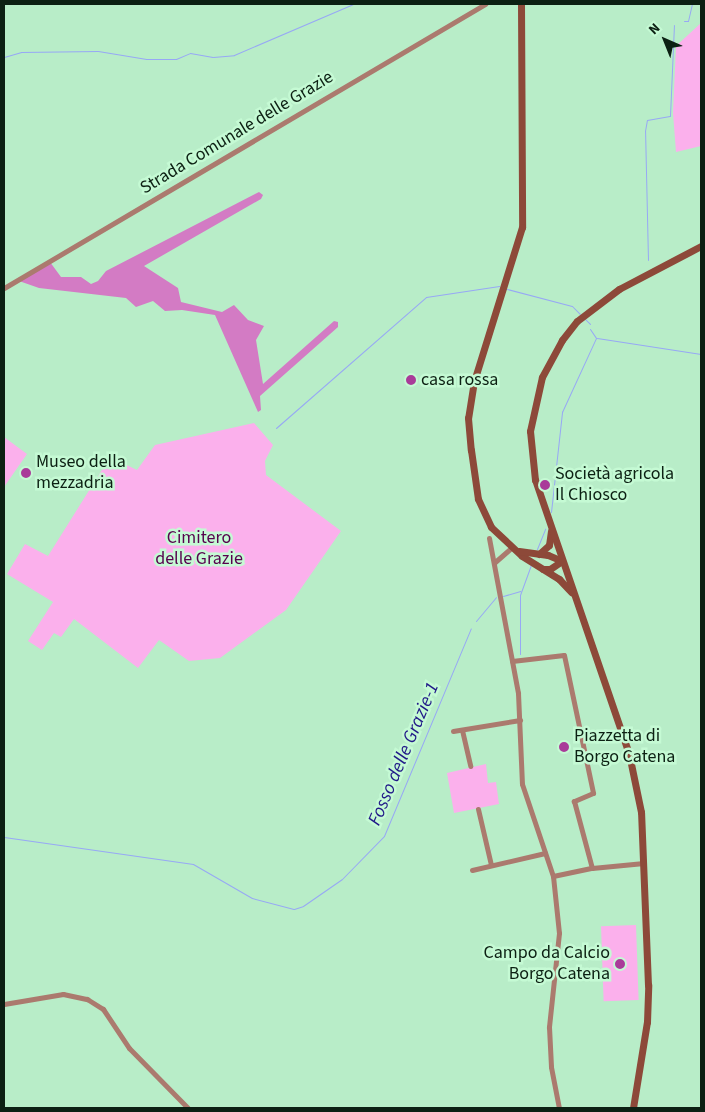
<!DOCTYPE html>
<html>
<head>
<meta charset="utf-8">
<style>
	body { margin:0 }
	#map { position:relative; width:705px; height:1112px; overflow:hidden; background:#b8edc8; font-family:"Source Sans 3",sans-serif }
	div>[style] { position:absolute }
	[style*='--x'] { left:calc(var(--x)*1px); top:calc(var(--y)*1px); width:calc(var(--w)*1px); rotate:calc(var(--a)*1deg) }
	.green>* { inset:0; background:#fbb0ec; transform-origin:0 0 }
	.forest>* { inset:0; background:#d37bc4 }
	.stream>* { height:1px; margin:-0.5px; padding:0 0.5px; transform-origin:0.5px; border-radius:0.5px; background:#97a8f5 }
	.street>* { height:5px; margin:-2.5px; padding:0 2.5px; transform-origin:2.5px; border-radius:2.5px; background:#ab7a6e }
	.secondary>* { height:7px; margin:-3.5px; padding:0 3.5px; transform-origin:3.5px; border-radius:3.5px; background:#8d4939 }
	.dots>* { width:14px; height:14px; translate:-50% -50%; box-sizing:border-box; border:2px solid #c5fad4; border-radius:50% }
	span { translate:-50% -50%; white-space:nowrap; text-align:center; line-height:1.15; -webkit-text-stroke:5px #c5fad4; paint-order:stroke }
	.street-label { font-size:18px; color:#0c2013 }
	.poi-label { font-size:18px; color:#0c2013 }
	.left { translate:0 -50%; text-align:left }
	.right { translate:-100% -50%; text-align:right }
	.park-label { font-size:18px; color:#56014d }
	.water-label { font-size:19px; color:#211988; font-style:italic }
	.frame { position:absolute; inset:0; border:5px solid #0c2013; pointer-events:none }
	.north { position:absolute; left:640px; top:15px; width:50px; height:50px; -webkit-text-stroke:4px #c5fad4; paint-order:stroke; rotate:316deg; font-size:14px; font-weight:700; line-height:20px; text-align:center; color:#0c2013 }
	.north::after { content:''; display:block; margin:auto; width:18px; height:22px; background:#0c2013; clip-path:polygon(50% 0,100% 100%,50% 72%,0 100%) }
</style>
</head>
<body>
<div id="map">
	<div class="green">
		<div style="clip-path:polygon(701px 23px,701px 146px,676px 152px,673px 113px,676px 46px)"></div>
		<div style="clip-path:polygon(254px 423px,273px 445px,265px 461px,266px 475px,341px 531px,286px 610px,220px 658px,189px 661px,159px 640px,138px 668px,74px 619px,61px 637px,54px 633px,42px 650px,28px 641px,53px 602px,7px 574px,25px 544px,48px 556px,110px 457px,137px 470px,155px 445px)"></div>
		<div style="clip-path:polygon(4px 437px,27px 454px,4px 487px)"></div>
		<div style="clip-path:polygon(486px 764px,488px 783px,496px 782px,499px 804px,454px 813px,447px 773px)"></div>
		<div style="left:636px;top:925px;width:75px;height:35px;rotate:88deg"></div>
	</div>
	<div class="forest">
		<div style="clip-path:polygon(259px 192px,263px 195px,261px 199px,144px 266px,178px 288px,181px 302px,222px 312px,234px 305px,248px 320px,264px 326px,256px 340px,263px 384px,334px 321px,338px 322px,338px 327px,260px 396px,261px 410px,258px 412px,215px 315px,182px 310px,165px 311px,153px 301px,136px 307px,126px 298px,39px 288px,19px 281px,50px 262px,61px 277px,81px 277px,91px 284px,98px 281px,106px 271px)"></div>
	</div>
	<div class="stream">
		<div style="--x:684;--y:21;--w:4;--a:0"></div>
		<div style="--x:688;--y:21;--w:17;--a:-77"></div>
		<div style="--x:4;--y:57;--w:18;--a:-16"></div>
		<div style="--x:21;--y:52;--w:77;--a:-0.7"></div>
		<div style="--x:98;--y:51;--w:49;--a:9.5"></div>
		<div style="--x:146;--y:59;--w:30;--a:0"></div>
		<div style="--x:176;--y:59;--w:15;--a:-23"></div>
		<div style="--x:190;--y:53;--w:23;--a:10"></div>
		<div style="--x:213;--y:57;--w:21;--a:-5"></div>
		<div style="--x:234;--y:55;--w:129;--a:-23.2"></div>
		<div style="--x:648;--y:260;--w:129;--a:-91.3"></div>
		<div style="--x:645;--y:131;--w:11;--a:-80"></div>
		<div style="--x:647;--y:120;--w:23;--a:-10"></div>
		<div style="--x:670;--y:116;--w:91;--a:-87.5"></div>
		<div style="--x:507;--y:289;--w:67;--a:14.7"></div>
		<div style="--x:572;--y:306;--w:11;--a:45"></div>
		<div style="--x:585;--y:319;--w:7;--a:45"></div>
		<div style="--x:590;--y:329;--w:11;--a:56"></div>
		<div style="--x:597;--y:338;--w:105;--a:8.7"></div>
		<div style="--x:276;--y:428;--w:199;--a:-41.1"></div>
		<div style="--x:426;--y:297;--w:74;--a:-8.6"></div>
		<div style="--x:551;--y:512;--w:101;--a:-83.7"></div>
		<div style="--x:562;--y:412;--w:81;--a:-65.3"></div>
		<div style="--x:537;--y:549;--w:22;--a:-68"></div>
		<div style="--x:503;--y:596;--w:18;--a:-16"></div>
		<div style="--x:476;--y:621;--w:31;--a:-50"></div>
		<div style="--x:520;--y:654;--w:59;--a:-90"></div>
		<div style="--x:520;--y:595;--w:33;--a:-70"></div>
		<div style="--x:4;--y:837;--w:191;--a:8.1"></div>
		<div style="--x:193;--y:864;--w:68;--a:30"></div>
		<div style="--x:252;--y:898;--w:43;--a:14.7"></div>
		<div style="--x:294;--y:909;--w:9;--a:-18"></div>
		<div style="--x:303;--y:906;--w:47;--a:-34.7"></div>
		<div style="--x:342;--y:879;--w:60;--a:-45.7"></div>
		<div style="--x:384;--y:836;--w:225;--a:-67.3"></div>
	</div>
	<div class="street">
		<div style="--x:4;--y:288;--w:559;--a:-30.56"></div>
		<div style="--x:489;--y:538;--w:158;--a:79.4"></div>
		<div style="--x:518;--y:693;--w:91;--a:87.5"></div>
		<div style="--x:522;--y:784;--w:97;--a:71.4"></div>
		<div style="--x:553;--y:876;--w:57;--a:84"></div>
		<div style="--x:559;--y:933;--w:95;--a:96.1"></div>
		<div style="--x:549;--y:1027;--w:40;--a:87.1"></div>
		<div style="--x:551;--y:1067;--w:42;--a:79"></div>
		<div style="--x:495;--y:562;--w:23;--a:-41"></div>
		<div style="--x:512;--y:661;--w:52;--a:-6.6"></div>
		<div style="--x:564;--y:655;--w:141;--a:78.1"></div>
		<div style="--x:593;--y:793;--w:21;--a:157"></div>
		<div style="--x:574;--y:801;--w:69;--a:75"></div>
		<div style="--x:592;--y:868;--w:52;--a:-5.5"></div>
		<div style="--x:462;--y:730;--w:37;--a:77"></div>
		<div style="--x:453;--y:731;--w:68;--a:-9.3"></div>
		<div style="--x:478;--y:809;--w:57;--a:76.9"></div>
		<div style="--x:472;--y:870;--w:75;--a:-13.1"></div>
		<div style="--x:553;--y:876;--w:40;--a:-12"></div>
		<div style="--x:4;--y:1004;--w:60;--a:-9.6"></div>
		<div style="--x:63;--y:994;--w:25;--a:12"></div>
		<div style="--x:87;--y:999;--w:19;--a:32"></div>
		<div style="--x:103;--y:1009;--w:47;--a:56.3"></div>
		<div style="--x:129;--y:1048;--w:84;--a:45.5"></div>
	</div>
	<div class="secondary">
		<div style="--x:521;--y:4;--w:223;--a:89.7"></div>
		<div style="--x:522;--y:227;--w:161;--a:107.3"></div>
		<div style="--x:474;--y:381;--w:37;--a:99"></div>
		<div style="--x:468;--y:418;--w:32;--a:85"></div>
		<div style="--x:471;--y:450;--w:49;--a:81.9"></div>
		<div style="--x:478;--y:499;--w:31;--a:65"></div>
		<div style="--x:491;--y:527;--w:42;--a:43.1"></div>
		<div style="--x:522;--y:556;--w:44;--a:31.9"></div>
		<div style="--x:559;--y:579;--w:18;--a:47"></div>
		<div style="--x:519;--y:551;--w:29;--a:8"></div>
		<div style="--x:548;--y:555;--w:15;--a:23"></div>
		<div style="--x:539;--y:554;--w:13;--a:-42"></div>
		<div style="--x:549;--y:545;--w:14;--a:-82"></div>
		<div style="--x:543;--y:569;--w:7;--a:0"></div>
		<div style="--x:550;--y:569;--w:14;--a:-34"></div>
		<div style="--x:633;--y:1108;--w:87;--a:-80.8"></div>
		<div style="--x:647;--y:1022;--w:37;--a:-88"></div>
		<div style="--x:648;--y:985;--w:173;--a:-92.3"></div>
		<div style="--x:641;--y:812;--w:59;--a:-101.7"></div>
		<div style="--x:629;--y:754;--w:290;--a:-108.9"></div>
		<div style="--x:535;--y:480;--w:49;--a:-95.8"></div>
		<div style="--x:530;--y:431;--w:55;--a:-77.5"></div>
		<div style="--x:542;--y:377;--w:42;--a:-61.6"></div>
		<div style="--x:562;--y:340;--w:24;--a:-52"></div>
		<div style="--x:577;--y:321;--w:53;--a:-37.3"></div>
		<div style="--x:619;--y:289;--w:93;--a:-27.7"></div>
	</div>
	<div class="dots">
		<div style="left:411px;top:380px;background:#a93b99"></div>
		<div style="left:26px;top:473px;background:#a93b99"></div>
		<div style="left:545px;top:485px;background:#a93b99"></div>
		<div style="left:564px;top:747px;background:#a93b99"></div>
		<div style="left:620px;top:964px;background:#a93b99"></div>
	</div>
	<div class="street-label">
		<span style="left:237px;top:133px;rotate:-31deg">Strada Comunale delle Grazie</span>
	</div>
	<div class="poi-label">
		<span class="left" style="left:421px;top:380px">casa rossa</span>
		<span class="left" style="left:36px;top:473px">Museo della<br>mezzadria</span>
		<span class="left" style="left:555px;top:485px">Società agricola<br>Il Chiosco</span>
		<span class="left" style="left:574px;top:747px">Piazzetta di<br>Borgo Catena</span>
		<span class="right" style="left:610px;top:964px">Campo da Calcio<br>Borgo Catena</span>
	</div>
	<div class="park-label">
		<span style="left:199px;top:549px">Cimitero<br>delle Grazie</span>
	</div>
	<div class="water-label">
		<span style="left:404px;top:754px;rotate:-67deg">Fosso delle Grazie-1</span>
	</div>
	<div class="frame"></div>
	<div class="north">N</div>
</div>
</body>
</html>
